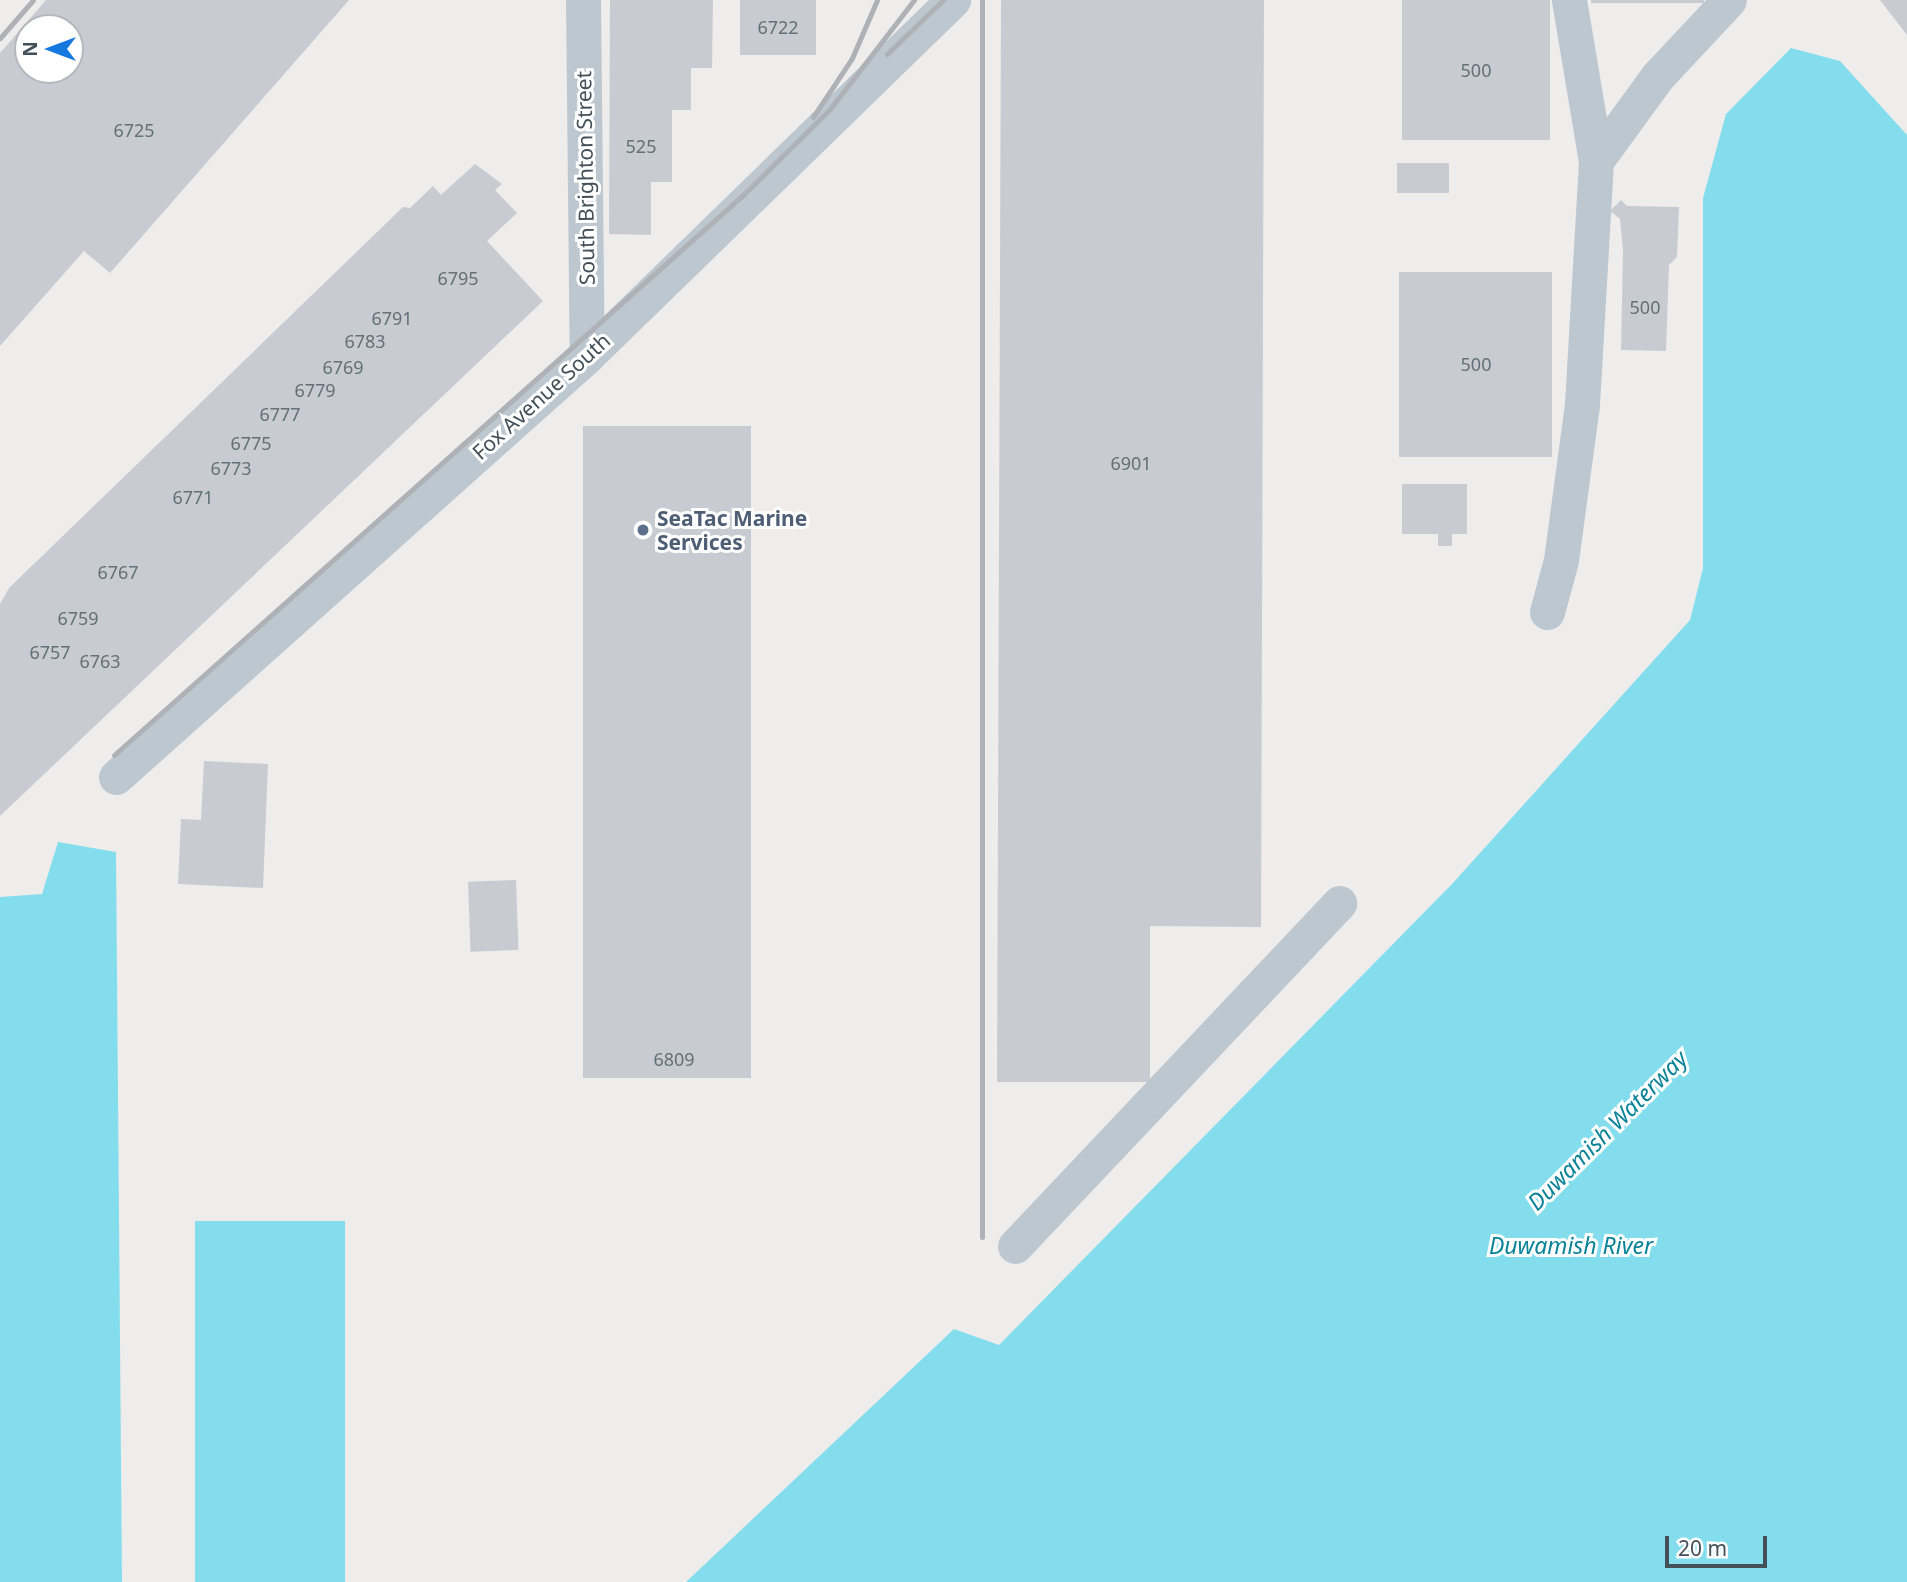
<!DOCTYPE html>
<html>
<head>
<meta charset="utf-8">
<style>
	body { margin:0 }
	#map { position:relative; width:1907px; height:1582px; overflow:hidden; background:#efecec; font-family:"Noto Sans",sans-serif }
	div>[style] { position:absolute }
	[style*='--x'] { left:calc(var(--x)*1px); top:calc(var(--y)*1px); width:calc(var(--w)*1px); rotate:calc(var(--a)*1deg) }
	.water>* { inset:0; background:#84dded; transform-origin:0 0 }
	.building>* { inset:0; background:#c8cbd1; transform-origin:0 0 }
	.minor>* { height:35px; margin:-17.5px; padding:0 17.5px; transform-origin:17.5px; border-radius:17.5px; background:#bcc7cf }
	.rail>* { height:5px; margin:-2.5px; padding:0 2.5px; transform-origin:2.5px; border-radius:2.5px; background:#aeb2b7 }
	.dots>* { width:19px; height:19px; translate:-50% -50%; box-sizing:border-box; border:4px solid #fff; border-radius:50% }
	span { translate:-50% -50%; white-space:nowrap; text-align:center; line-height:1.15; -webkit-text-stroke:6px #fff; paint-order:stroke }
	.number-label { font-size:18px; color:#656f77 }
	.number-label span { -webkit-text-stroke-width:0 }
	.street-label { font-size:21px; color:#445059 }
	.service-label { font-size:21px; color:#4e5e75; font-weight:700 }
	.left { translate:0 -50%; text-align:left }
	.water-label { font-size:23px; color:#0a8298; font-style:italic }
	.north { position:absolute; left:14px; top:14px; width:70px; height:70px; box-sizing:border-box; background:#fff; border:2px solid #b4b9bd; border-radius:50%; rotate:270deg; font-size:19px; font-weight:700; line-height:28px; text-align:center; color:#445059 }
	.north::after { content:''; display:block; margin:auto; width:24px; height:32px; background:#1578df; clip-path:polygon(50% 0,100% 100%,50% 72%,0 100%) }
	.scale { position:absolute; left:1665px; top:1536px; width:102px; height:32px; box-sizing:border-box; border:4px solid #445059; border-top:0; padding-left:9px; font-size:21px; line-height:24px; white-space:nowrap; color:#445059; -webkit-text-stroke:5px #fff; paint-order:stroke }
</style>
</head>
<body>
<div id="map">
	<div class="water">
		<div style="clip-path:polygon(1791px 48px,1840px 61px,1907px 135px,1907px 1582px,686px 1582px,954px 1329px,999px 1345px,1452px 884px,1690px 620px,1703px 568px,1703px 198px,1726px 114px)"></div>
		<div style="clip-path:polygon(58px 842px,116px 852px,122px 1582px,0 1582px,0 897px,42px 894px)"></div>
		<div style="left:345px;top:1221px;width:361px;height:150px;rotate:90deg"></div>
	</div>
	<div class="building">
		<div style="clip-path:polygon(evenodd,46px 0,349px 0,110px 273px,84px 251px,0 346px,0 53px,46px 0,28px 28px,70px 28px,70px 70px,28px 70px,28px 28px)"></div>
		<div style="clip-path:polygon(610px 0,713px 0,712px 68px,691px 68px,691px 110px,672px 110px,672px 182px,651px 182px,651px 235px,609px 234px)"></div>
		<div style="left:740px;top:0;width:76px;height:55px"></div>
		<div style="clip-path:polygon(1001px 0,1264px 0,1261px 927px,1150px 926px,1150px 1082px,997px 1082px)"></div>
		<div style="left:1402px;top:0;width:148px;height:140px"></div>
		<div style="left:1591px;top:0;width:113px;height:3px"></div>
		<div style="clip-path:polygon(1880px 0,1907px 0,1907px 35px)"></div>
		<div style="left:1449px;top:163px;width:30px;height:52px;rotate:90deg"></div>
		<div style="clip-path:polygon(475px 164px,502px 184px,495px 190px,517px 213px,487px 241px,543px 301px,0 816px,0 604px,9px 588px,403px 207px,410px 208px,433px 186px,441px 195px)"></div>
		<div style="clip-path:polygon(1621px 200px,1627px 206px,1679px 207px,1677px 257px,1669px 265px,1666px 351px,1621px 350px,1623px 251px,1620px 219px,1610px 211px)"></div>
		<div style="left:1399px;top:272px;width:153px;height:185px"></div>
		<div style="left:583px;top:426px;width:168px;height:652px"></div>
		<div style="clip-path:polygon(1402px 484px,1467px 484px,1467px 534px,1452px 534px,1452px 546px,1438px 546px,1438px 534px,1402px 534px)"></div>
		<div style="clip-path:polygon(204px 761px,268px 764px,263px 888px,178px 884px,181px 819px,201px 820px)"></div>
		<div style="left:516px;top:880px;width:70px;height:48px;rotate:88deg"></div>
	</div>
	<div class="minor">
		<div style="--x:583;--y:0;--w:356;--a:89.4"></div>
		<div style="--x:1569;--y:0;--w:163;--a:80.5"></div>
		<div style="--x:1547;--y:612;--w:54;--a:-74.9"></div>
		<div style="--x:1561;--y:560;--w:157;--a:-82.3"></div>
		<div style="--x:1582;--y:404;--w:243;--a:-86.7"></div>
		<div style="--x:1596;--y:161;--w:104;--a:-54"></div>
		<div style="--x:1657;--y:77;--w:105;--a:-46.9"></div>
		<div style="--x:116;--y:777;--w:632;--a:-41.79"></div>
		<div style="--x:587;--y:356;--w:511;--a:-44.21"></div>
		<div style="--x:1015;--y:1246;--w:472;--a:-46.6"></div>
	</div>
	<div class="rail">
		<div style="--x:982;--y:0;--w:1237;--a:90"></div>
		<div style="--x:0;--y:38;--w:50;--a:-49"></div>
		<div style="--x:887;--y:54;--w:78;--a:-44"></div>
		<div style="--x:813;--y:117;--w:71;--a:-56.5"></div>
		<div style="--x:852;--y:58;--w:63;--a:-66.7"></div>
		<div style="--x:114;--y:755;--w:842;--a:-41.68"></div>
		<div style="--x:743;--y:195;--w:122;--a:-44.7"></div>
		<div style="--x:830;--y:109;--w:138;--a:-52.4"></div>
	</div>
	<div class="dots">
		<div style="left:643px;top:530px;background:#5c6f8a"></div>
	</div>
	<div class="number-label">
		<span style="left:778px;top:27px">6722</span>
		<span style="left:1476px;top:70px">500</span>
		<span style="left:134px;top:130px">6725</span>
		<span style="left:641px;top:146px">525</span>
		<span style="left:458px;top:278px">6795</span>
		<span style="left:1645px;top:307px">500</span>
		<span style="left:392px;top:318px">6791</span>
		<span style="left:365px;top:341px">6783</span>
		<span style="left:1476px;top:364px">500</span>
		<span style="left:343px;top:367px">6769</span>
		<span style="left:315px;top:390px">6779</span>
		<span style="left:280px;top:414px">6777</span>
		<span style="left:251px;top:443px">6775</span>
		<span style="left:1131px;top:463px">6901</span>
		<span style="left:231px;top:468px">6773</span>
		<span style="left:193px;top:497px">6771</span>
		<span style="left:118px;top:572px">6767</span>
		<span style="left:78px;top:618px">6759</span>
		<span style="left:50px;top:652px">6757</span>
		<span style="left:100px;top:661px">6763</span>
		<span style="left:674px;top:1059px">6809</span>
	</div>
	<div class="street-label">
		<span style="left:585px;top:178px;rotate:-91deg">South Brighton Street</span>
		<span style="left:541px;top:396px;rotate:-42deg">Fox Avenue South</span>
	</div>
	<div class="service-label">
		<span class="left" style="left:657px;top:530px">SeaTac Marine<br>Services</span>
	</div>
	<div class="water-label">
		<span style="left:1607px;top:1130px;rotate:-45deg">Duwamish Waterway</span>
		<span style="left:1571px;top:1245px">Duwamish River</span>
	</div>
	<div class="north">N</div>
	<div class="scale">20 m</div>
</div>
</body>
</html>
